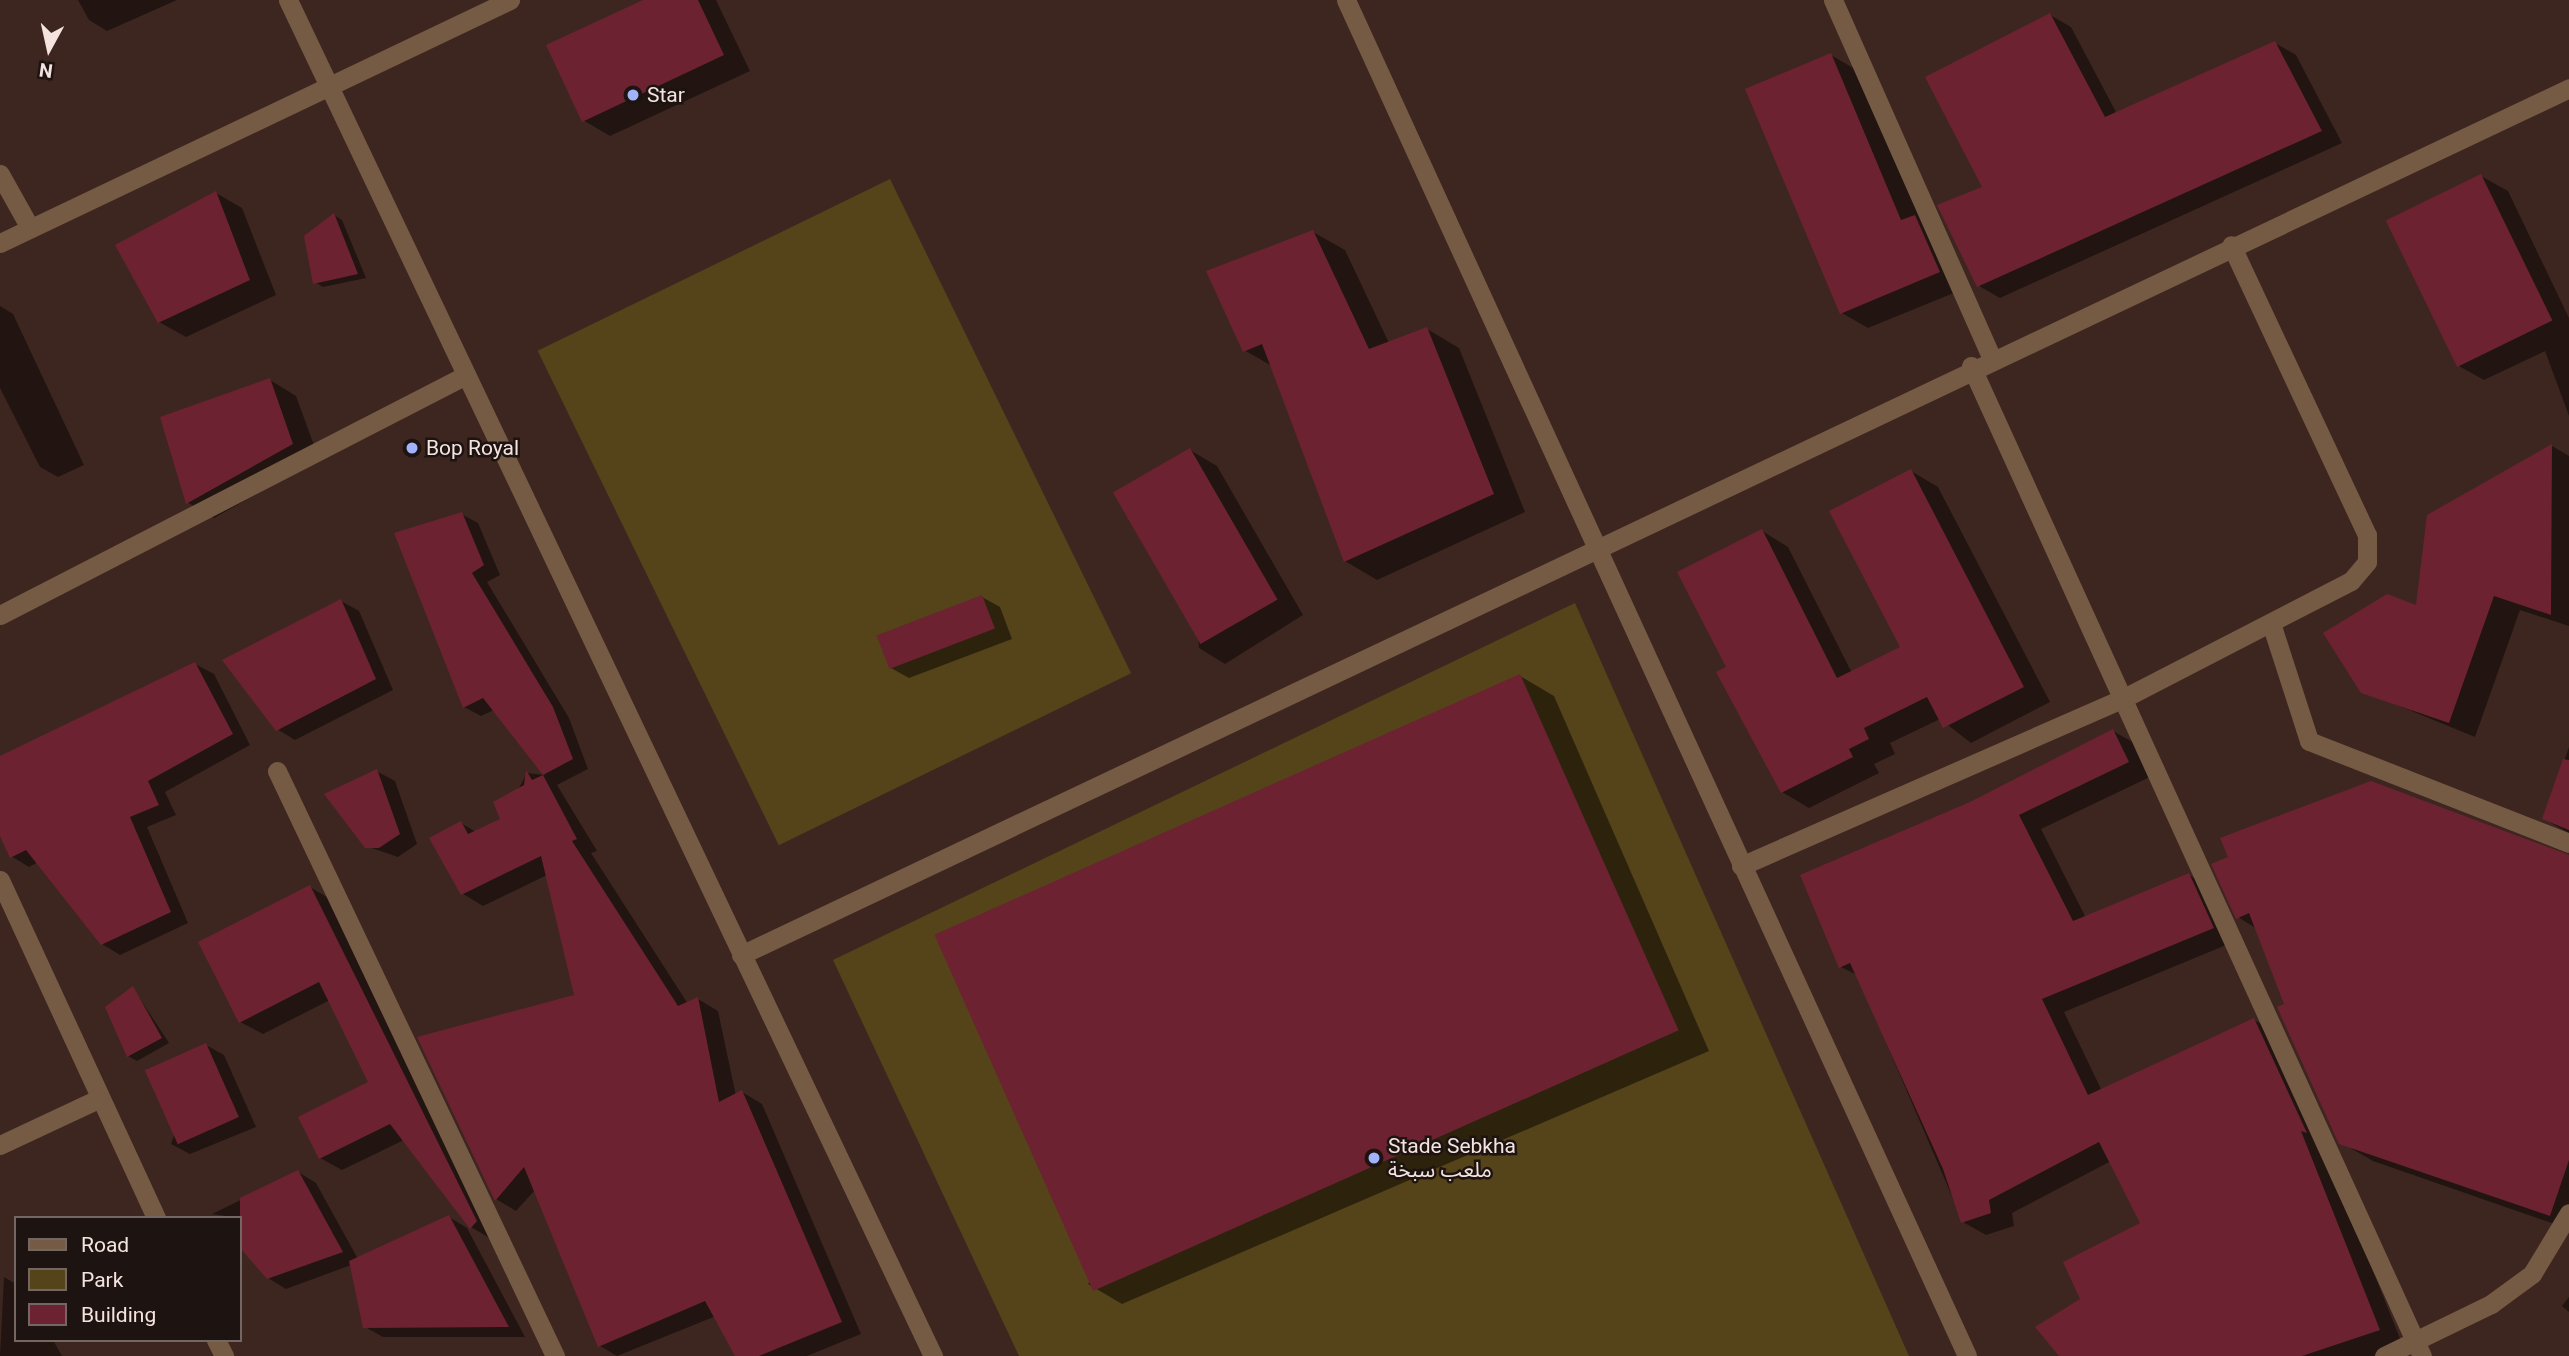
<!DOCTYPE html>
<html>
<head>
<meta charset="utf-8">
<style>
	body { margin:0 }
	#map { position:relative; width:2569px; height:1356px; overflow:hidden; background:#3e2620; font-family:Roboto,"Noto Sans Arabic",sans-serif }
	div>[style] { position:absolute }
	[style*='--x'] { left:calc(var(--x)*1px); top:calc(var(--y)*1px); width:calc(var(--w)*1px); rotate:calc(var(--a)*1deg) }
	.green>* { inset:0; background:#55431a; transform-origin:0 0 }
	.shadow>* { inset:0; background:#0007 }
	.building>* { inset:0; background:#6d2231; transform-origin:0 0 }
	.minor>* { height:19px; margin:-9.5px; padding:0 9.5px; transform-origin:9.5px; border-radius:9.5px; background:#755a44 }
	.tertiary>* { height:19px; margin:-9.5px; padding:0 9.5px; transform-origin:9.5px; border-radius:9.5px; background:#755a44 }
	.dots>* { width:19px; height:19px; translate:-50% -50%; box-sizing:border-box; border:4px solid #1d1310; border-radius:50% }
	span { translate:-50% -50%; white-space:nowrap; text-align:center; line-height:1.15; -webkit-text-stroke:5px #1d1310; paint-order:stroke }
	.poi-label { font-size:21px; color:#f4e3df }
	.left { translate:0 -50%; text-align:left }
	.legend { position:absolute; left:14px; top:1216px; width:228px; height:126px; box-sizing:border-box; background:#1d1310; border:2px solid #736663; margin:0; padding:9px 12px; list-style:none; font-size:21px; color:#f4e3df }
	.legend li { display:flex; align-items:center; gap:14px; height:35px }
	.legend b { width:35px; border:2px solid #736663 }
	.north { position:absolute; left:14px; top:14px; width:70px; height:70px; -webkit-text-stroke:5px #1d1310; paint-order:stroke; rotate:188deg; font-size:19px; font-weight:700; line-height:28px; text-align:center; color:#f4e3df }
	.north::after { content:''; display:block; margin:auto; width:24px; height:32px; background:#f4e3df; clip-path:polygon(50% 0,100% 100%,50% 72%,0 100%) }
</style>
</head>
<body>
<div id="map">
	<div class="green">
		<div style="left:890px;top:179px;width:550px;height:392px;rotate:64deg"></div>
		<div style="clip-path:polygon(1575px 603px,1909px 1356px,1019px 1356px,833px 960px)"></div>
	</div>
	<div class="shadow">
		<div style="clip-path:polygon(78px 0,177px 0,107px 31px,89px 20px)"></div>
		<div style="clip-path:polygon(647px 0,716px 0,750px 71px,610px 136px,583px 120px)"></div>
		<div style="clip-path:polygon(2050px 15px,2071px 27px,2117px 114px,2275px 43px,2296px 55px,2342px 143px,2000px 298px,1979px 286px)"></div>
		<div style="clip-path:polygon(1831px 55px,1858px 71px,1966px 288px,1868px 328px,1842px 313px)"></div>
		<div style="clip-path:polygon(2481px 176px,2508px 191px,2569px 318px,2569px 416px,2545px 351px,2484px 380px,2457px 365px)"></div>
		<div style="clip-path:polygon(216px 193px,242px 208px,276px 295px,186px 337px,159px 322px)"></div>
		<div style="clip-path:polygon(334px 215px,342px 220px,366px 278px,323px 287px,315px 282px)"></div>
		<div style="clip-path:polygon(1313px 232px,1345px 250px,1389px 343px,1427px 329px,1459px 348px,1525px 512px,1377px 580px,1345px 561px,1272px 366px,1244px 350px)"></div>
		<div style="clip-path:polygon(0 306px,13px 314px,84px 465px,58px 477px,40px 467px,0 388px)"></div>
		<div style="clip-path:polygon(270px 380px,296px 396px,319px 459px,214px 518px,187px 502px)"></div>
		<div style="clip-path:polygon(2552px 446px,2569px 456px,2569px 626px,2520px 610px,2475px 737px,2363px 691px,2418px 607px)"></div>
		<div style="clip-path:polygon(1190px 450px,1217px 466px,1303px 615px,1225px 664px,1199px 648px)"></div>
		<div style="clip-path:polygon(1911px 471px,1938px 487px,2050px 702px,1971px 743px,1940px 719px,1890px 743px,1895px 754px,1874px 764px,1879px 773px,1809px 808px,1782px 792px,1728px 668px,1762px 531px,1788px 547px,1852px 673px,1903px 647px)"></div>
		<div style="clip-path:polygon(461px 514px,478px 523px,500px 575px,487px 582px,569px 718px,588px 769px,557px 785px,597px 851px,591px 853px,688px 1004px,698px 999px,718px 1011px,736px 1096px,742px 1092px,762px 1104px,861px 1334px,807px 1356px,737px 1356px,716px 1316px,617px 1356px,600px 1346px,535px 1190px,516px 1211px,496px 1199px,576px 996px,547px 875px,483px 906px,463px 894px,461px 823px,476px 832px,502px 820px,527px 773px,545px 775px,494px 710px,481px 716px,464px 707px)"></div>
		<div style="clip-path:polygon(982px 597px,1000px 607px,1012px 639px,909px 678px,891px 668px)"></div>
		<div style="clip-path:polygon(341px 601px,359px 611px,393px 690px,295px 740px,277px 729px)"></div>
		<div style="clip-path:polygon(195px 664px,214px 674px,250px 745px,165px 792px,176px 815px,147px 827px,188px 923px,120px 955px,102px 944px,38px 862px,29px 867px,11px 856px,0 831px,0 758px)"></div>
		<div style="clip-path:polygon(1520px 676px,1554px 696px,1709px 1051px,1122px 1304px,1088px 1284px)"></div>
		<div style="clip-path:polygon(2113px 731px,2136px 744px,2152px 776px,2041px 829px,2086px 918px,2189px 875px,2212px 889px,2236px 941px,2064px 1012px,2102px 1091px,2254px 1020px,2278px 1033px,2407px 1356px,2062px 1356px,2082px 1300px,2142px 1223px,2111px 1161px,2012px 1213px,2014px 1226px,1986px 1235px,1963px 1222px,1857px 975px,1841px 967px,1970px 804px)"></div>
		<div style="clip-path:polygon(2569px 747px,2569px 833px,2544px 819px)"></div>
		<div style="clip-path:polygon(376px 771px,395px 781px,417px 844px,398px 857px,366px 846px)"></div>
		<div style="clip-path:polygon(2569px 856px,2569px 1229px,2373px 1161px,2340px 1142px,2257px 929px,2238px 917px,2214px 865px)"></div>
		<div style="clip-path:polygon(310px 887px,332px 900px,493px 1240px,471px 1227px,404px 1140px,342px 1170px,320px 1158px,371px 1082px,330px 1000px,263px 1034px,240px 1022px)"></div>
		<div style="clip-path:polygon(133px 988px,169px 1043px,137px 1061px,128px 1056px)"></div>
		<div style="clip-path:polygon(206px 1045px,224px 1055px,256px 1127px,190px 1154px,171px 1144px)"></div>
		<div style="clip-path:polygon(298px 1172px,316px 1183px,358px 1259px,449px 1217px,467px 1228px,525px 1337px,383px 1337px,365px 1327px,351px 1265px,286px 1289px,268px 1278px,240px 1245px,240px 1218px,212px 1214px)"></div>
		<div style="clip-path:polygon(4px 1277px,16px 1284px,16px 1340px,53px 1340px,62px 1356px,0 1356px)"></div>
		<div style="clip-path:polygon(2569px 1297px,2569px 1312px,2562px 1306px)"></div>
	</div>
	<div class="building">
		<div style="clip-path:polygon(643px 0,698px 0,724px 55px,582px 122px,546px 45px)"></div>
		<div style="clip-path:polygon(2050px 13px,2105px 117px,2275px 41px,2322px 131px,1977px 287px,1937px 205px,1982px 187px,1925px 77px)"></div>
		<div style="clip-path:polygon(1831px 53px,1901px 220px,1915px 215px,1940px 272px,1840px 314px,1745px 89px)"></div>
		<div style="left:2481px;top:174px;width:163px;height:106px;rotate:64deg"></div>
		<div style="clip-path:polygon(216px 191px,250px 280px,158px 323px,115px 245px)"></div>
		<div style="clip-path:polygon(334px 213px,358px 274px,313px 284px,304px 236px)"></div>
		<div style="clip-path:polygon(1313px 230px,1369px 349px,1427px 327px,1494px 494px,1344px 562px,1262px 344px,1243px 352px,1206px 271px)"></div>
		<div style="clip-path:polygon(270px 378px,293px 444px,186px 504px,160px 417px)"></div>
		<div style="clip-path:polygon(2552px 444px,2551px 615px,2494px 596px,2449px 723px,2361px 693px,2323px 633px,2387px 594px,2416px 605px,2427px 515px)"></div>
		<div style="left:1190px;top:448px;width:175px;height:89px;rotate:60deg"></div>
		<div style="clip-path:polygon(1911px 469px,2024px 687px,1943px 728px,1927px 697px,1864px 728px,1869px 739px,1849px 749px,1853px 757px,1781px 793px,1716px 672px,1726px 667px,1677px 572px,1762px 529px,1837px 678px,1900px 647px,1829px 511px)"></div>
		<div style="clip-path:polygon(462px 512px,484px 565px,472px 573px,553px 707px,573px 759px,543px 775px,483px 698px,463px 708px,394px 533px)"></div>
		<div style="left:982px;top:595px;width:36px;height:113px;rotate:69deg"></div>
		<div style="clip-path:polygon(341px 599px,376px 679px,276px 731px,222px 660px)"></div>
		<div style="clip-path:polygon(195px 662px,233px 734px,148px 781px,159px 805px,130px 817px,171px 912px,101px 945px,26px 850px,10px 858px,0 836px,0 756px)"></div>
		<div style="left:1520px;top:674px;width:390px;height:641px;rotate:66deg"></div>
		<div style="clip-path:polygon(2113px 729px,2129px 762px,2019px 815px,2073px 921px,2189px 873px,2214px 928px,2042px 999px,2088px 1095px,2254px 1018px,2307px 1133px,2301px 1131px,2380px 1330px,2302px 1356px,2059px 1356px,2035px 1327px,2080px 1299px,2063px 1262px,2140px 1223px,2099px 1142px,1989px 1200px,1991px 1213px,1961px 1223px,1943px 1169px,1850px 963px,1839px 968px,1800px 875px,1970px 802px)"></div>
		<div style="clip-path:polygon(2563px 759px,2569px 760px,2569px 830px,2542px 819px)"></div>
		<div style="clip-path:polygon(377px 769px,400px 834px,379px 848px,365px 848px,324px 794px)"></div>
		<div style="clip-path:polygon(526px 770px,532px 780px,543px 775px,577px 839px,572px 841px,678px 1006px,698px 997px,719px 1102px,742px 1090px,842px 1322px,759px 1356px,735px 1356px,705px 1301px,598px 1347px,524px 1167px,495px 1201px,417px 1037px,574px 995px,541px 856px,461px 895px,429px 838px,461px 821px,468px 834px,500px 819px,493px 802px,524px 785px)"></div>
		<div style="clip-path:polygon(2371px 781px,2569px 855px,2569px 1160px,2550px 1216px,2339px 1144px,2277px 1007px,2284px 1004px,2249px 913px,2236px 919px,2211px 864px,2228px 857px,2220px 838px)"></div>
		<div style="clip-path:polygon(310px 885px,477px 1221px,470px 1229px,390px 1124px,319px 1159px,298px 1117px,368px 1082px,319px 982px,239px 1023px,198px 942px)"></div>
		<div style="clip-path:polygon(133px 986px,162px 1038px,127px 1057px,105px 1007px)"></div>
		<div style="left:206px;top:1043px;width:81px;height:67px;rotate:66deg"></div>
		<div style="clip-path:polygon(298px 1170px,343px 1252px,267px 1279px,240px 1248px,240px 1198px)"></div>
		<div style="clip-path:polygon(449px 1215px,509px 1327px,363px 1328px,349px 1261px)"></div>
	</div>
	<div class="minor">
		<div style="--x:1346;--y:0;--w:1491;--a:65.39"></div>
		<div style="--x:1833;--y:0;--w:393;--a:66.1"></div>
		<div style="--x:0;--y:174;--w:62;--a:60.9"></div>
		<div style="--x:1971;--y:366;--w:1088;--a:65.51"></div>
		<div style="--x:0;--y:615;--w:524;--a:-27.25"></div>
		<div style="--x:2271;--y:623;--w:124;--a:72.1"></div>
		<div style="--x:2309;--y:741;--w:279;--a:21.4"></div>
		<div style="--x:277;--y:771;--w:648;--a:64.58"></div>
		<div style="--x:1741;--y:866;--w:420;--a:-23.7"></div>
		<div style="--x:2126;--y:697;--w:253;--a:-27.3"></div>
		<div style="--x:2351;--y:581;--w:25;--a:-50"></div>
		<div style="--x:2367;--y:562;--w:27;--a:-90"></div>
		<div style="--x:2367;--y:535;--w:320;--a:-115.1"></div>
		<div style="--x:0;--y:880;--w:372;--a:65.2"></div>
		<div style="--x:741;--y:955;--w:2023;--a:-25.37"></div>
		<div style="--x:0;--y:1145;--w:108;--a:-25.1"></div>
		<div style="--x:216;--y:1340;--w:18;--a:63"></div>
		<div style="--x:2384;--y:1356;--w:119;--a:-25.9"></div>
		<div style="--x:2491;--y:1304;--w:51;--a:-36.2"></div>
		<div style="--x:2532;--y:1274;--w:71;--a:-58.8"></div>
	</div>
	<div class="tertiary">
		<div style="--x:288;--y:0;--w:1502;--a:64.56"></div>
		<div style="--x:0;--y:243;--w:565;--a:-25.48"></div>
	</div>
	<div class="dots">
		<div style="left:633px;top:95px;background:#a1b3fd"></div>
		<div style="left:412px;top:448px;background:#a1b3fd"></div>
		<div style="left:1374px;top:1158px;background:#a1b3fd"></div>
	</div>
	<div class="poi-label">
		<span class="left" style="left:647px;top:95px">Star</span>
		<span class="left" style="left:426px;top:448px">Bop Royal</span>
		<span class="left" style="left:1388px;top:1158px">Stade Sebkha<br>ملعب سبخة</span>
	</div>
	<ul class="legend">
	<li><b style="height:9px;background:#755a44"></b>Road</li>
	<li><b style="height:19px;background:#55431a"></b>Park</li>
	<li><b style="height:19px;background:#6d2231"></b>Building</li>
	</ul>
	<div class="north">N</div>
</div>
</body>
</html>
